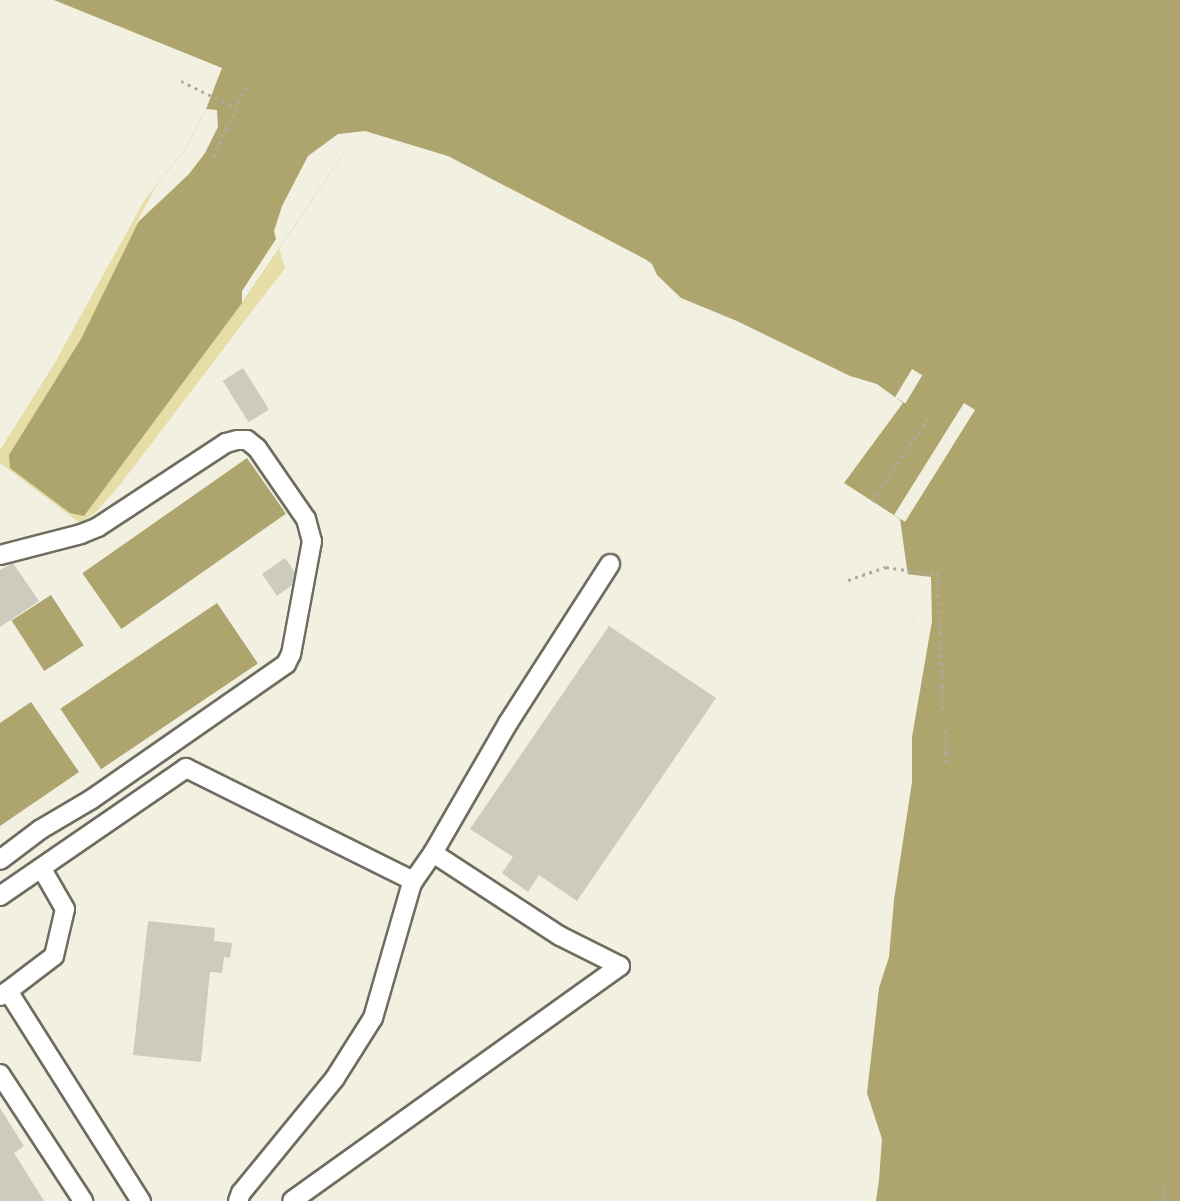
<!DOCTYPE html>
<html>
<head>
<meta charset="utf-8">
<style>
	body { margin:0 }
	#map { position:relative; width:1180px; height:1201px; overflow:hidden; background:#f2f0e1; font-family:Manrope,sans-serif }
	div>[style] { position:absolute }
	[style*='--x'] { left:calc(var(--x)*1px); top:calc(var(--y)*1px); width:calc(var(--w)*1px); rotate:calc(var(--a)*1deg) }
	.green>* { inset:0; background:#e6dda7 }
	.water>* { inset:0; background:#aea56e; transform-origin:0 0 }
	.pier>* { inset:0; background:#f2f0e1; transform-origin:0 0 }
	.building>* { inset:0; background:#cdcbbd; transform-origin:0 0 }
	.path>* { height:3px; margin-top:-1.5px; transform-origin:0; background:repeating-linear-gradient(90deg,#abaa9e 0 3px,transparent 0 7.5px) }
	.roads { filter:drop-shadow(2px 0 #6f6d60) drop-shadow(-2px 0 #6f6d60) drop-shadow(0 2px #6f6d60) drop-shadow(0 -2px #6f6d60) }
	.minor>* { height:18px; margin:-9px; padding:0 9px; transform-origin:9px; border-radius:9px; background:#fff }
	span { translate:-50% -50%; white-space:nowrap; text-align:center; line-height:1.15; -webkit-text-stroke:4.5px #f2f0e1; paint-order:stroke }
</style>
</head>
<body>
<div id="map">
	<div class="green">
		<div style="clip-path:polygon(189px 174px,274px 231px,285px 268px,119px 486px,95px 513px,80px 523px,0 463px,0 450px,53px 366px,144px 201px,157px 184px)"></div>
	</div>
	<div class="water">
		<div style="clip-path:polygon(54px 0,1180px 0,1180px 1201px,867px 1201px,874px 1148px,870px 1104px,863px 1092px,915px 626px,900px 519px,844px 483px,903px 403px,877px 384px,850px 376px,737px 321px,722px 329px,643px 275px,380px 148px,342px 156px,242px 303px,84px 516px,70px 513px,10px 468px,9px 455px,81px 339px,157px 184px,187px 147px,206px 109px,222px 68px)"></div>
		<div style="left:247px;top:458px;width:68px;height:201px;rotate:55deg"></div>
		<div style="left:51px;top:595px;width:60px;height:47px;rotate:57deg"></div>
		<div style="left:217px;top:603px;width:73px;height:189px;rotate:56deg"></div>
		<div style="clip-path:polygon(31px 702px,79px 772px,0 826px,0 723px)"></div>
	</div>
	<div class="pier">
		<div style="clip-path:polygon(206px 109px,217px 110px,218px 127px,205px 153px,189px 174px,136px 224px,157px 184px,187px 147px)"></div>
		<div style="clip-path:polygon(365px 131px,448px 156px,645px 259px,652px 264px,657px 275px,681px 298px,737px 321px,733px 326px,721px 332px,650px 298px,641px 277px,505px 216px,380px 151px,342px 156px,242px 303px,242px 291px,276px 239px,274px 231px,282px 206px,308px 156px,338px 134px)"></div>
		<div style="left:912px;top:369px;width:12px;height:33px;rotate:31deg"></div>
		<div style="left:964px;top:403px;width:13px;height:132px;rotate:32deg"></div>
		<div style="clip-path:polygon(906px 574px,931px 577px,932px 621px,912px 737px,912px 782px,894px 900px,889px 957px,879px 988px,867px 1093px,882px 1139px,879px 1180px,876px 1201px,864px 1201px,871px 1148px,867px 1105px,860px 1092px,874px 932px,908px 656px,915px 626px)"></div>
	</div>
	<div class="building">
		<div style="left:243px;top:368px;width:49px;height:24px;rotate:58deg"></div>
		<div style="clip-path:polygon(285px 558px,295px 572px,292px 585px,277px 596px,262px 574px)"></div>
		<div style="clip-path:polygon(13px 563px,39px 601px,0 627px,0 570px)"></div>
		<div style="clip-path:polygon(609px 626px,716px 698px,577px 901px,539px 875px,528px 892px,502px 873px,513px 857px,470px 829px)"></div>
		<div style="clip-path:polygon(148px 921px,215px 928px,214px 941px,232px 943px,230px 958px,224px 957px,222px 973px,210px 972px,201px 1062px,133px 1055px)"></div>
		<div style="clip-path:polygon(0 1108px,24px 1146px,14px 1153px,44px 1201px,0 1201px)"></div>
	</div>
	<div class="path">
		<div style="--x:181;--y:81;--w:61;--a:26.1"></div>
		<div style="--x:213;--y:157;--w:77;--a:-64.8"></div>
		<div style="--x:872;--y:501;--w:102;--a:-55.8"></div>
		<div style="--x:937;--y:572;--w:190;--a:87.3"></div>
		<div style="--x:848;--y:580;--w:40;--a:-18.9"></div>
		<div style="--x:886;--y:567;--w:52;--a:8.9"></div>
		<div style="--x:1164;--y:1184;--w:17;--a:87"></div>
	</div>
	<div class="roads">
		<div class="minor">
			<div style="--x:0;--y:555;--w:84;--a:-14.5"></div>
			<div style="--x:81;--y:534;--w:18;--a:-22"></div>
			<div style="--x:98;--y:527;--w:153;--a:-33.3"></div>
			<div style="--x:226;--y:443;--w:11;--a:-15"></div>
			<div style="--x:237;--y:440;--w:10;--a:0"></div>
			<div style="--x:247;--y:440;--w:13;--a:39"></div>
			<div style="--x:257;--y:448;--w:86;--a:55.4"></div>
			<div style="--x:306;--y:519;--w:23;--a:75"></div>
			<div style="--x:312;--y:541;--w:115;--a:100.5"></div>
			<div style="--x:291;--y:654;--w:11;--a:117"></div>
			<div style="--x:286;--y:664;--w:236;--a:145.2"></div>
			<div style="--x:92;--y:799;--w:59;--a:149.5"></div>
			<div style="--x:41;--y:829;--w:51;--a:142.9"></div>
			<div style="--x:433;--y:853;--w:150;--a:-60"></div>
			<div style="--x:508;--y:723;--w:189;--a:-57.3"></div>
			<div style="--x:0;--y:896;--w:226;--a:-34.5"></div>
			<div style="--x:186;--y:768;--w:254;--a:26.4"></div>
			<div style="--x:8;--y:991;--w:58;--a:-37.3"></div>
			<div style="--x:54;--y:956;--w:48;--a:-76.8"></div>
			<div style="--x:65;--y:909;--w:46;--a:-119.9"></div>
			<div style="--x:0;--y:996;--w:9;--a:-32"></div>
			<div style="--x:8;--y:991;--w:249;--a:57.7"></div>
			<div style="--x:0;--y:1074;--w:152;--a:56.8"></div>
			<div style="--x:238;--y:1201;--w:9;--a:-69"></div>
			<div style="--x:241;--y:1193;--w:149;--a:-50.7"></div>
			<div style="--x:335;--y:1078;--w:71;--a:-57.7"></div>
			<div style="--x:373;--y:1018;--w:141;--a:-73.9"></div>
			<div style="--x:412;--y:883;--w:37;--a:-55"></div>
			<div style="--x:433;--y:853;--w:152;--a:33.2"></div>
			<div style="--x:560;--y:936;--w:67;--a:26.6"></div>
			<div style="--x:620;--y:966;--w:403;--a:144.4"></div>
		</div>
	</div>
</div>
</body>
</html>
